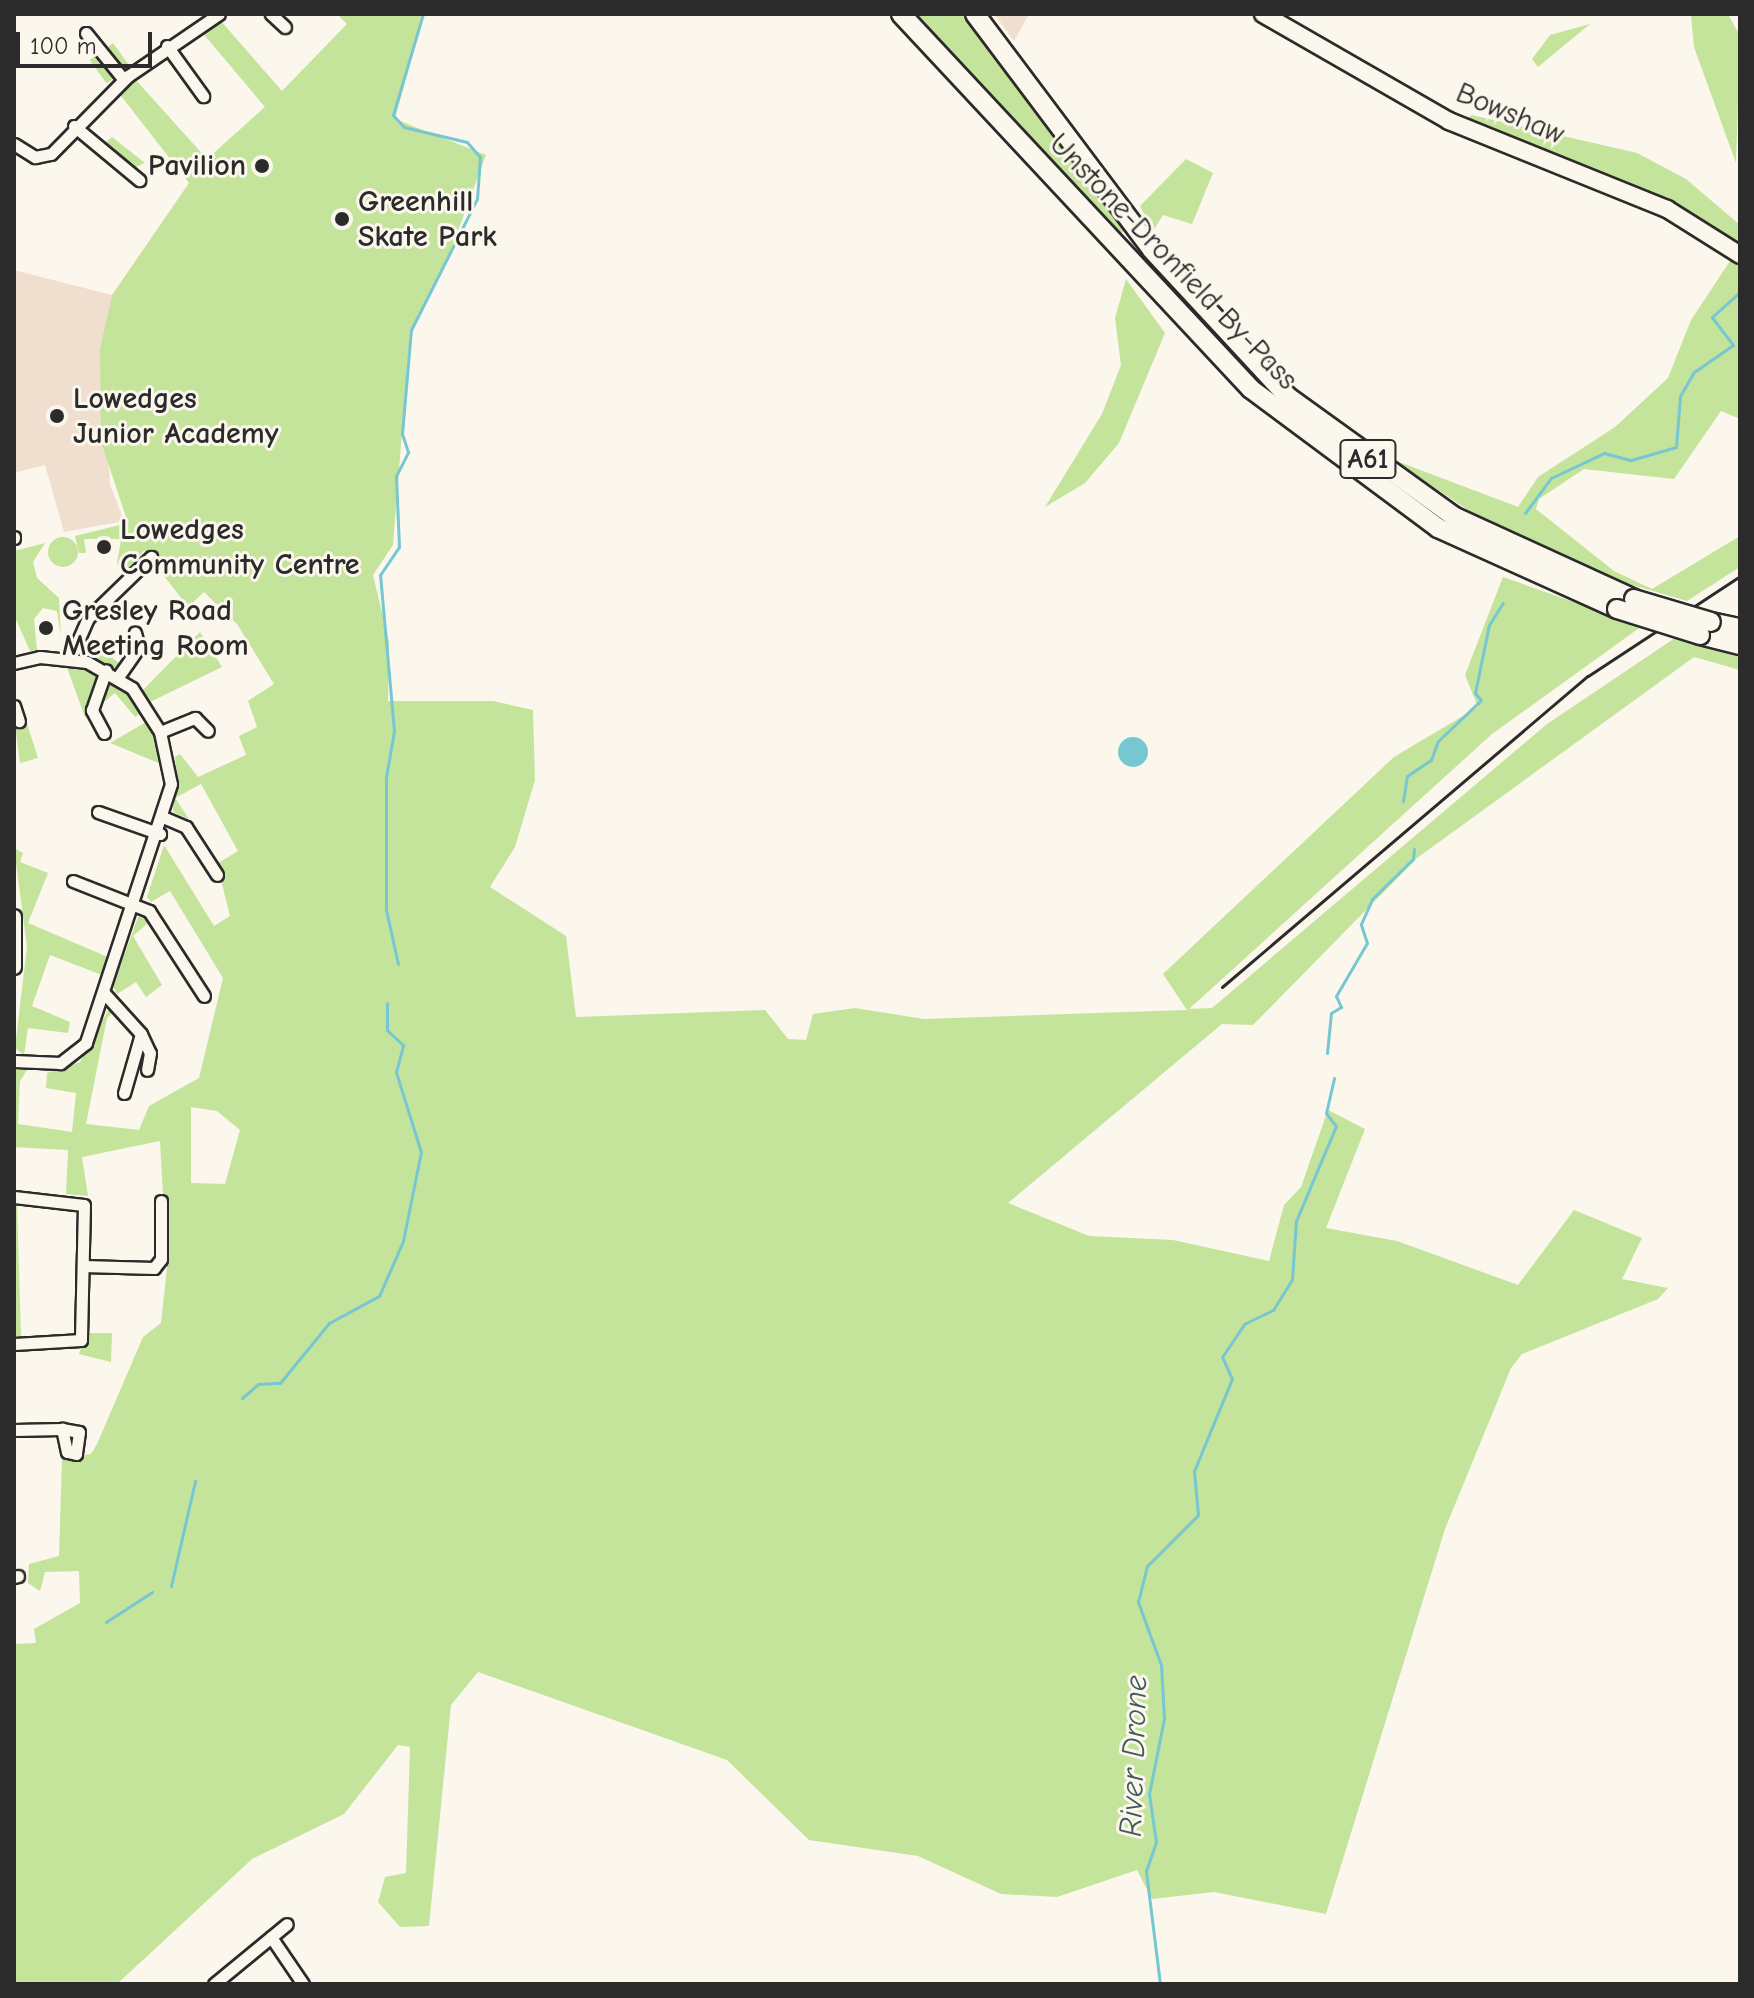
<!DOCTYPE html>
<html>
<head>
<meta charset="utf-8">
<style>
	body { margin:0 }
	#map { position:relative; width:1754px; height:1998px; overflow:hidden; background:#fbf7ec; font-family:"Comic Neue",sans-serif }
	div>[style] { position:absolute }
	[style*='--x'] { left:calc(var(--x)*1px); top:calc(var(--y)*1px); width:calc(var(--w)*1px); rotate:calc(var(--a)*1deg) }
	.built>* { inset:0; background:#f0dfce }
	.green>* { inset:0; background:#c4e39b; transform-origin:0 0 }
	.round { border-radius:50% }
	.water>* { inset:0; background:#77c7d3 }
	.stream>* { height:3px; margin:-1.5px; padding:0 1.5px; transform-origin:1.5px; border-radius:1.5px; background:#77c7d3 }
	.roads { filter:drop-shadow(2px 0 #2b2b2b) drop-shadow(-2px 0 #2b2b2b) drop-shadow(0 2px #2b2b2b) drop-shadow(0 -2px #2b2b2b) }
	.minor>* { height:11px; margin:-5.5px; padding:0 5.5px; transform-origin:5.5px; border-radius:5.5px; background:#fbf7ec }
	.tertiary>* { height:14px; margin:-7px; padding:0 7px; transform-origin:7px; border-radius:7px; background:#fbf7ec }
	.secondary>* { height:16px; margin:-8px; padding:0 8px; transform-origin:8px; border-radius:8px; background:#fbf7ec }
	.trunk>* { height:18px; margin:-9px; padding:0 9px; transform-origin:9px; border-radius:9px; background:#fbf7ec }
	.rail>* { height:3px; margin:-1.5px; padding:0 1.5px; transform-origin:1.5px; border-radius:1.5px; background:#2b2b2b }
	.bridges { filter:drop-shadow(2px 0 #2b2b2b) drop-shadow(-2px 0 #2b2b2b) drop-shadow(0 2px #2b2b2b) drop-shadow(0 -2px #2b2b2b) }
	.trunk-bridge>* { height:18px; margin:-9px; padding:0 9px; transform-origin:9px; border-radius:9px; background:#fbf7ec }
	.dots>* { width:22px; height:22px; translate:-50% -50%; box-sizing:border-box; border:4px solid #fbf7ec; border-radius:50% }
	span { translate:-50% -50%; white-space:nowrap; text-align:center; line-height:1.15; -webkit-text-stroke:6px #fbf7ec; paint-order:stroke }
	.shield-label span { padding:2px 6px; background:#fbf7ec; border:2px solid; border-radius:6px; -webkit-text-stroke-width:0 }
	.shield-label { font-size:28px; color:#2b2b2b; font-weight:700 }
	.street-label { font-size:30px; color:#2b2b2b }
	.poi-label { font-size:30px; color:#2b2b2b; font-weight:700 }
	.right { translate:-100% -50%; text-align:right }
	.left { translate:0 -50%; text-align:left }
	.water-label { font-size:32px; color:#425a5d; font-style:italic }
	.frame { position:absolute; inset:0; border:16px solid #2b2b2b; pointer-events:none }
	.scale { position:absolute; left:16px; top:32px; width:136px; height:36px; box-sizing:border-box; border:4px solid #2b2b2b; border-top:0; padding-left:10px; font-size:24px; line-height:28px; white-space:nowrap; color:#2b2b2b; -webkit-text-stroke:6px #fbf7ec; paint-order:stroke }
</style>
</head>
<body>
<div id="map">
	<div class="built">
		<div style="clip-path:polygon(994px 14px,1029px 14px,1014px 41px)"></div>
		<div style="clip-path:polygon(14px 270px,112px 295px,100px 348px,110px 484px,124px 521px,64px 532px,45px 465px,14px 473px)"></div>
	</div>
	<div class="green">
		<div style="clip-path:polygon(evenodd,337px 14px,423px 14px,395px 119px,486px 155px,445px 266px,410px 332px,393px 545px,373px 575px,389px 642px,388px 701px,493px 701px,533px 710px,535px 780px,515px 847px,490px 887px,566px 936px,576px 1017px,765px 1010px,788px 1039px,806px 1040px,813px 1014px,855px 1008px,924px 1019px,1187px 1010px,1163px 974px,1394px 757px,1478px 707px,1465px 675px,1503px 577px,1642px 626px,1492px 734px,1189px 1009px,1212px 1008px,1547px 724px,1678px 636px,1740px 657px,1740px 670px,1694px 657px,1417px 858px,1253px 1025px,1222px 1024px,1008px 1203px,1089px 1236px,1173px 1240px,1269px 1261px,1284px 1205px,1301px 1187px,1328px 1110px,1365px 1129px,1326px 1228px,1397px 1241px,1518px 1285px,1574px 1210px,1642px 1238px,1622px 1279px,1668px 1288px,1658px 1299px,1522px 1354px,1511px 1368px,1445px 1529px,1326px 1914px,1214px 1892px,1152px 1899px,1137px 1870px,1057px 1897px,1001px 1894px,918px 1856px,809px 1840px,727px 1760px,478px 1672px,451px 1705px,429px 1926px,400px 1927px,378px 1902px,385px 1877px,406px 1873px,410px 1747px,398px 1745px,344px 1814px,252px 1859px,117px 1984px,14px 1984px,14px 1644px,36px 1643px,34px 1629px,80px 1603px,79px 1571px,45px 1572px,40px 1591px,28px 1583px,29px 1564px,59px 1556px,62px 1459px,91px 1454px,97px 1444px,143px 1337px,161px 1323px,167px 1268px,160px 1141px,82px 1157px,88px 1196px,66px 1194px,68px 1150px,14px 1147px,14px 1070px,27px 1070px,20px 1081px,18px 1124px,72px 1132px,76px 1093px,46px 1088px,47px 1073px,80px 1062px,111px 1005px,116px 1010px,107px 1018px,86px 1124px,139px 1130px,149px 1106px,199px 1078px,223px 978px,170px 891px,151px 902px,147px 897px,164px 845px,214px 926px,230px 916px,217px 864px,238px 851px,201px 784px,175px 798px,189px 819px,175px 813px,173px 810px,177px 775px,175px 757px,180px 754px,198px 777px,246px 755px,239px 736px,257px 727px,248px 701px,274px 684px,237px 624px,204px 592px,188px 607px,144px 550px,127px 573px,117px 564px,121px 539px,84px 539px,86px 553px,79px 553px,75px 536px,128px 523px,101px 442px,100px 348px,112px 295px,189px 183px,118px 92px,135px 79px,207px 159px,265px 107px,201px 31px,220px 20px,282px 91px,347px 24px,337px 14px,191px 1107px,217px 1111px,240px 1130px,225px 1184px,191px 1183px,191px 1107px)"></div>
		<div style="clip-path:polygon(909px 14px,966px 14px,1126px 228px,1115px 239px)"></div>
		<div style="clip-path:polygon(1691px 14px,1728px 14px,1740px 36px,1736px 163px,1694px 47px)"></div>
		<div style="clip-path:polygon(1590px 24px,1538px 67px,1532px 59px,1550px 35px)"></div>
		<div style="left:113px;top:43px;width:29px;height:29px;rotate:54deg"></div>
		<div style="clip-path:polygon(1472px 115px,1637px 153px,1686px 179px,1740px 225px,1740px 247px,1683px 207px,1463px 121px)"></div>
		<div style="clip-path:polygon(112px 137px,145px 163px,133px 168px,104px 144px)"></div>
		<div style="clip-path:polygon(1186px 159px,1213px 173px,1192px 224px,1163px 215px,1153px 231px,1140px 206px)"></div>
		<div style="clip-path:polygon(1732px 258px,1740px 263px,1740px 419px,1721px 411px,1674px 479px,1584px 469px,1539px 499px,1536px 509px,1614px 571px,1652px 589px,1740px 536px,1740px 567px,1687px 601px,1612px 579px,1502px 533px,1394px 460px,1518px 507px,1538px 477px,1615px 427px,1668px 378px,1691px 320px)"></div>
		<div style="clip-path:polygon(1126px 279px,1165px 333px,1119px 443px,1085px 483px,1045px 507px,1102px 414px,1121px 365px,1115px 318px)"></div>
		<div class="round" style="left:48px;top:537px;width:30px;height:30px"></div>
		<div style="clip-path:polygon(45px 543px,33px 562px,37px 578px,59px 598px,61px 636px,57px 611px,43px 608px,34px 619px,37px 650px,30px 651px,14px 615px,14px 551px)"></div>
		<div style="clip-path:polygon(200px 632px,222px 667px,150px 702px,142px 691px)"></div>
		<div style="clip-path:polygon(84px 636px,119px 663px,114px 680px,143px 712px,135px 717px,115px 693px,85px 717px,66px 665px)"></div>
		<div style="clip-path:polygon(24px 714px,38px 758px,20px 763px,14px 717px)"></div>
		<div style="clip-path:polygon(148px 721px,157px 743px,161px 764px,110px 743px)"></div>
		<div style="clip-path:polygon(14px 848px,23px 853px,20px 862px,48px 873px,28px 923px,108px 957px,102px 975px,50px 955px,32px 1006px,70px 1022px,68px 1033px,28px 1028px,24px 1055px,15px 1048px,27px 947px)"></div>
		<div style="clip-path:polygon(145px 915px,149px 922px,133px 936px,162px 985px,146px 997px,136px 982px,117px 994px,113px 986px,138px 917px)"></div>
		<div style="clip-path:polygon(17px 1203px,21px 1337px,14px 1338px,14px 1204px)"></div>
		<div style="clip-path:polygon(87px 1333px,112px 1333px,111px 1362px,79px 1354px)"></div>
	</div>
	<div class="water">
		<div class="round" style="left:1118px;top:737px;width:30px;height:30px"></div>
	</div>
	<div class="stream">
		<div style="--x:1525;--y:513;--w:44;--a:-53.4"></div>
		<div style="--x:1551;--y:478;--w:59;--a:-25.3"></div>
		<div style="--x:1604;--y:453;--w:28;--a:15"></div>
		<div style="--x:1631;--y:460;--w:47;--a:-16.1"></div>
		<div style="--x:1676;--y:447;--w:51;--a:-85.5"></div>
		<div style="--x:1680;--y:396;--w:28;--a:-60"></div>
		<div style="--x:1694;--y:372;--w:47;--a:-34.7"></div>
		<div style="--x:1733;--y:345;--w:35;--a:-127"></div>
		<div style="--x:1712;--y:317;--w:38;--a:-42"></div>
		<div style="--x:1403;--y:801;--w:25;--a:-81"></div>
		<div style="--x:1407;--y:776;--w:29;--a:-34"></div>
		<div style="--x:1431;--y:760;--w:20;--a:-70"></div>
		<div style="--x:1438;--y:741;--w:59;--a:-43.6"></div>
		<div style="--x:1481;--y:700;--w:9;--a:-131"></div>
		<div style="--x:1475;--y:693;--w:69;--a:-78.4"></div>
		<div style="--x:1489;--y:625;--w:26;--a:-58"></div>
		<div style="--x:398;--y:964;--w:55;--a:-102.5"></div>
		<div style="--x:386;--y:910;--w:133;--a:-90"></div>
		<div style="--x:386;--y:777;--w:47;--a:-80.1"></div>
		<div style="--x:394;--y:731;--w:157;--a:-95.1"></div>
		<div style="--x:380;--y:575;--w:34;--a:-56"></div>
		<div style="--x:399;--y:547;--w:71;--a:-92.4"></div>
		<div style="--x:396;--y:476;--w:27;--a:-63"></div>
		<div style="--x:408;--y:452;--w:19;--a:-108"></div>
		<div style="--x:402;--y:434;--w:104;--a:-85.1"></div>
		<div style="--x:411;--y:330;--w:147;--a:-63.3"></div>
		<div style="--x:477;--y:199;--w:42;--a:-85.9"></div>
		<div style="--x:480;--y:157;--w:20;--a:-131"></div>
		<div style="--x:467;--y:142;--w:65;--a:-166.6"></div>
		<div style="--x:404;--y:127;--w:16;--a:-133"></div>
		<div style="--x:393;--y:115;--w:105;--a:-73.5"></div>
		<div style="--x:1327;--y:1053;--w:40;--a:-84.3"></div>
		<div style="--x:1331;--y:1013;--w:12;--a:-31"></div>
		<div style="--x:1341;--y:1007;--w:12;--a:-114"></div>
		<div style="--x:1336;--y:996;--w:61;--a:-59.7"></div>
		<div style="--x:1367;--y:943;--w:20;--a:-108"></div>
		<div style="--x:1361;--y:924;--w:27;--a:-66"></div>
		<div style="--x:1372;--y:899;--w:57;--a:-44.3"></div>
		<div style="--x:1413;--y:859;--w:10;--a:-84"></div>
		<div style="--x:242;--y:1398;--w:21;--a:-41"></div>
		<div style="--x:258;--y:1384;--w:22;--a:-3"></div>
		<div style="--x:280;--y:1383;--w:77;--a:-50.8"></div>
		<div style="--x:329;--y:1323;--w:57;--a:-28.4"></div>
		<div style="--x:379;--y:1296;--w:60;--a:-66.4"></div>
		<div style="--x:403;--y:1241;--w:91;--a:-78.6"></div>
		<div style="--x:421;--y:1152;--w:84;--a:-107.4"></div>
		<div style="--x:396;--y:1072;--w:28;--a:-75"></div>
		<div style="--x:403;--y:1045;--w:22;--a:-137"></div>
		<div style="--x:387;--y:1030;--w:27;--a:-90"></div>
		<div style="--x:171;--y:1586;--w:108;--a:-77.1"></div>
		<div style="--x:106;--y:1622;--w:55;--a:-33.1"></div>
		<div style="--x:1160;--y:1984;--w:114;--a:-97.1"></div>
		<div style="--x:1146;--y:1871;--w:31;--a:-71"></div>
		<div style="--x:1156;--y:1842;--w:49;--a:-98.3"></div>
		<div style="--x:1149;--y:1794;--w:77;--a:-78.8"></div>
		<div style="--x:1164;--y:1718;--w:53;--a:-93.2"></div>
		<div style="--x:1161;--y:1665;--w:67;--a:-110.1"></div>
		<div style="--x:1138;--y:1602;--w:37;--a:-76"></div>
		<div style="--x:1147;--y:1566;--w:72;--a:-45"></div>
		<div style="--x:1198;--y:1515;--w:44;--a:-95.2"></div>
		<div style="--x:1194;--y:1471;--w:100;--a:-67.6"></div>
		<div style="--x:1232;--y:1379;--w:24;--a:-114"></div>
		<div style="--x:1222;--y:1357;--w:40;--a:-56"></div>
		<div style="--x:1244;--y:1324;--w:32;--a:-26"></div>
		<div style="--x:1273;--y:1310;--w:36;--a:-58"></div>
		<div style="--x:1292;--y:1279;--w:58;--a:-86.1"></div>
		<div style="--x:1296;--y:1221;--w:103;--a:-67.2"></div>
		<div style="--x:1336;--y:1126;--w:16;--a:-128"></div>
		<div style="--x:1326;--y:1113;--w:36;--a:-77"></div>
	</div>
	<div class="roads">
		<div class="minor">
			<div style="--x:271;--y:14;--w:19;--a:43"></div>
			<div style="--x:86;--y:33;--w:60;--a:51"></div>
			<div style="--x:167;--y:46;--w:62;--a:54.2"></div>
			<div style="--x:74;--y:126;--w:85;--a:39.7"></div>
			<div style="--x:14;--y:144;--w:25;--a:32"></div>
			<div style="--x:35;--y:157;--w:16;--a:-11"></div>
			<div style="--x:51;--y:154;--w:110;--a:-45.4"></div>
			<div style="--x:128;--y:76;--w:110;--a:-34.3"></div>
			<div style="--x:14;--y:537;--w:1;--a:90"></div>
			<div style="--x:70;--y:659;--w:45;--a:-66.3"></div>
			<div style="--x:88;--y:618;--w:88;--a:-44.1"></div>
			<div style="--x:14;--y:663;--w:27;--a:-13"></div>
			<div style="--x:40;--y:657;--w:47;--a:6.1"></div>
			<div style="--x:87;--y:662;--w:52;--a:30"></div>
			<div style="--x:132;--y:688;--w:52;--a:57.5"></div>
			<div style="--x:160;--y:732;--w:53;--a:78.1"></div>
			<div style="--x:171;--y:784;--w:273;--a:108.2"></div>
			<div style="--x:86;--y:1043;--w:33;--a:142"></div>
			<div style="--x:60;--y:1063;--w:46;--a:-177.5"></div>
			<div style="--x:118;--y:677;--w:37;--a:-55"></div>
			<div style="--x:139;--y:647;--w:15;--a:-106"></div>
			<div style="--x:14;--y:706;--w:16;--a:72"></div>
			<div style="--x:160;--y:732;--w:38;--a:-22"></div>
			<div style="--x:195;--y:718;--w:18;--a:45"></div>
			<div style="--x:104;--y:733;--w:26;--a:-118"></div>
			<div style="--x:92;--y:710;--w:42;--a:-70.7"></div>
			<div style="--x:98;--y:812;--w:66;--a:19.5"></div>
			<div style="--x:165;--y:818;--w:23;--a:23"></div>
			<div style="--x:186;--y:827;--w:57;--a:57.1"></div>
			<div style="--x:73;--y:881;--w:82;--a:21.5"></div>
			<div style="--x:149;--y:911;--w:101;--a:57.1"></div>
			<div style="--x:104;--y:993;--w:55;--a:47.9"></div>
			<div style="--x:141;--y:1034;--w:21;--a:65"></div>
			<div style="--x:150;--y:1053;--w:17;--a:100"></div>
			<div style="--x:124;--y:1093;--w:61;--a:-73.9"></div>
			<div style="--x:14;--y:1197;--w:70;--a:6.5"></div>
			<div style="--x:84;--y:1205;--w:135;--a:91.3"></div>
			<div style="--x:81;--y:1340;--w:67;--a:176.6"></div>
			<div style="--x:83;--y:1266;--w:71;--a:1.6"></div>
			<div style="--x:154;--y:1268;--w:11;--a:-52"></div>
			<div style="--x:161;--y:1259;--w:58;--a:-90"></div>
			<div style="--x:14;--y:1430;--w:48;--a:-1.2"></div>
			<div style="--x:62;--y:1429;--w:17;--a:10"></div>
			<div style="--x:79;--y:1432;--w:22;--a:98"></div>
			<div style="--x:76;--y:1454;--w:9;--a:-167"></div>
			<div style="--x:67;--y:1452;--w:24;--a:-102"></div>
			<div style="--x:14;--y:1577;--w:4;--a:-14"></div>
			<div style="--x:271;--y:1937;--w:57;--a:55.8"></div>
			<div style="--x:214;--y:1984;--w:94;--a:-39.4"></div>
		</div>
		<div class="tertiary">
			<div style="--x:14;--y:917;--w:50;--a:90"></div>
		</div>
		<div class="secondary">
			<div style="--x:1263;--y:14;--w:215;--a:29.9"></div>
			<div style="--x:1449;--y:121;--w:235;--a:22"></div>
			<div style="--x:1667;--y:209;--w:86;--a:32.2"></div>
		</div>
		<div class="trunk">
			<div style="--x:901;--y:14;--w:513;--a:46.97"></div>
			<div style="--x:1251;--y:389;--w:233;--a:36.6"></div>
			<div style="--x:1438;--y:528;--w:196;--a:24.3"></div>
			<div style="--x:975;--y:14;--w:295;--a:53.1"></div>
			<div style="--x:1152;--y:250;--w:199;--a:47.2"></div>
			<div style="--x:1287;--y:396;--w:207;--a:35.8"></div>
			<div style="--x:1455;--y:517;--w:197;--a:24.6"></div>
			<div style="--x:1711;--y:622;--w:30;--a:12"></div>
			<div style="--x:1700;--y:635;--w:41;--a:14"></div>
		</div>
	</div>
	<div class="rail">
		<div style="--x:1222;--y:987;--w:480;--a:-40.4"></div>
		<div style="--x:1588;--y:676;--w:182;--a:-33.3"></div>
	</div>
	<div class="bridges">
		<div class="trunk-bridge">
			<div style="--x:1634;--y:599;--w:80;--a:16.6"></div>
			<div style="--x:1617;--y:609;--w:87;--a:17.4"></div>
		</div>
	</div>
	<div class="dots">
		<div style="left:262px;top:166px;background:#2b2b2b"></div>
		<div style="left:342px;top:219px;background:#2b2b2b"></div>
		<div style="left:57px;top:416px;background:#2b2b2b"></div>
		<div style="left:104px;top:547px;background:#2b2b2b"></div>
		<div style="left:46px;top:628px;background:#2b2b2b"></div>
	</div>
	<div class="shield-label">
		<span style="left:1368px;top:459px">A61</span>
	</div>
	<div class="street-label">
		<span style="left:1510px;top:114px;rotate:23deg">Bowshaw</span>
		<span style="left:1173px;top:262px;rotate:46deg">Unstone-Dronfield By-Pass</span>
	</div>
	<div class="poi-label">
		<span class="right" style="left:246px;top:166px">Pavilion</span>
		<span class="left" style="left:358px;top:219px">Greenhill<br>Skate Park</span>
		<span class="left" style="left:73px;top:416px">Lowedges<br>Junior Academy</span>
		<span class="left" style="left:120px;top:547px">Lowedges<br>Community Centre</span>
		<span class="left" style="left:62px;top:628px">Gresley Road<br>Meeting Room</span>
	</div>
	<div class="water-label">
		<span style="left:1134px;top:1756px;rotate:-88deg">River Drone</span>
	</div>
	<div class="frame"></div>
	<div class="scale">100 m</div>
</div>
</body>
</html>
